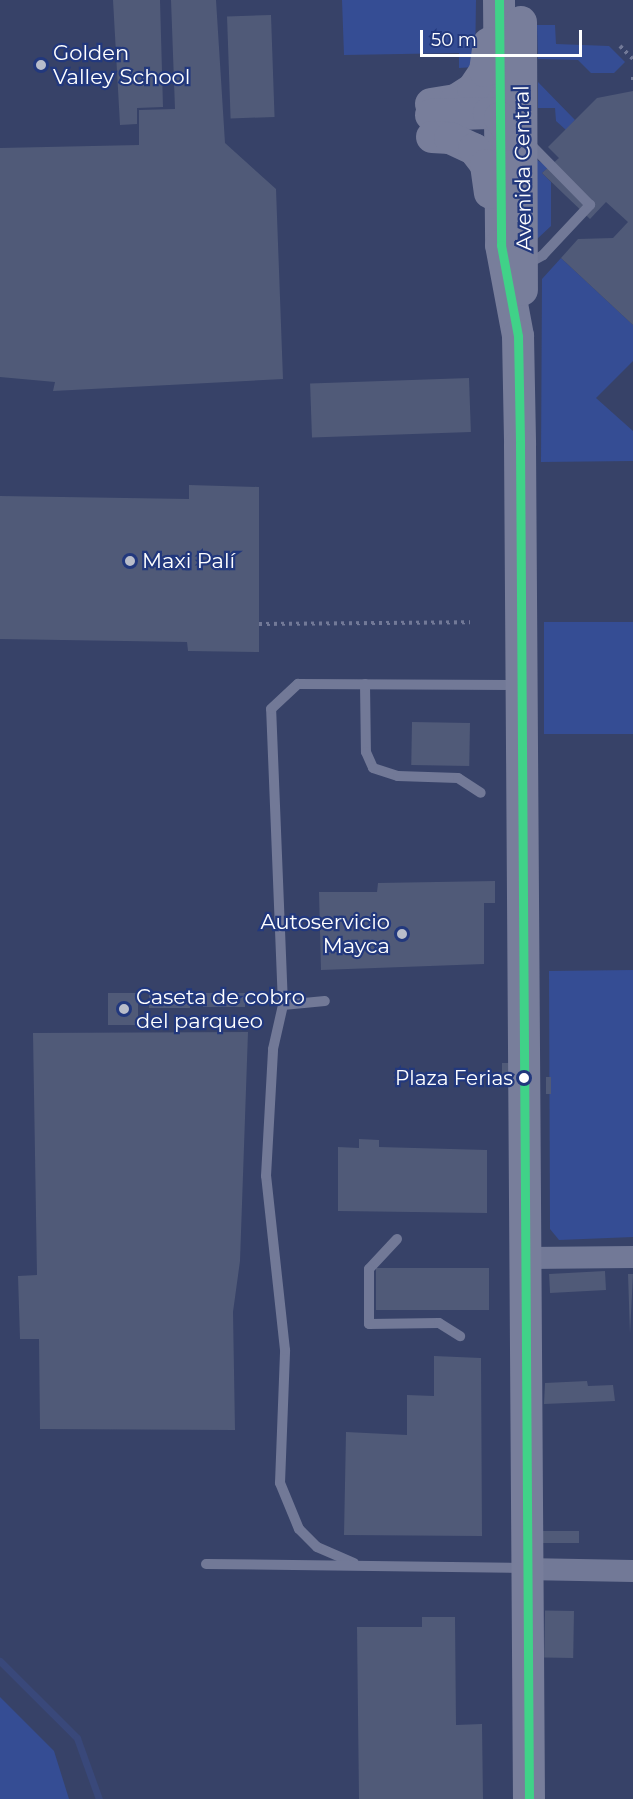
<!DOCTYPE html>
<html>
<head>
<meta charset="utf-8">
<style>
	body { margin:0 }
	#map { position:relative; width:633px; height:1799px; overflow:hidden; background:#374268; font-family:Montserrat,sans-serif }
	div>[style] { position:absolute }
	[style*='--x'] { left:calc(var(--x)*1px); top:calc(var(--y)*1px); width:calc(var(--w)*1px); rotate:calc(var(--a)*1deg) }
	.green>* { inset:0; background:#354d94; transform-origin:0 0 }
	.stream>* { height:7px; margin:-3.5px; padding:0 3.5px; transform-origin:3.5px; border-radius:3.5px; background:#39487a }
	.building>* { inset:0; background:#505a78; transform-origin:0 0 }
	.path>* { height:4px; margin-top:-2px; transform-origin:0; background:repeating-linear-gradient(90deg,#727997 0 3px,transparent 0 7.5px) }
	.lane>* { height:10px; margin:-5px; padding:0 5px; transform-origin:5px; border-radius:5px; background:#727997 }
	.street>* { height:22px; margin:-11px; padding:0 11px; transform-origin:11px; border-radius:11px; background:#727997 }
	.secondary>* { height:32px; margin:-16px; padding:0 16px; transform-origin:16px; border-radius:16px; background:#787e9b }
	.bus-1>* { height:9px; margin:-4.5px; padding:0 4.5px; transform-origin:4.5px; border-radius:4.5px; background:#40d288 }
	.dots>* { width:16px; height:16px; translate:-50% -50%; box-sizing:border-box; border:3px solid #22387d; border-radius:50% }
	span { translate:-50% -50%; white-space:nowrap; text-align:center; line-height:1.15; -webkit-text-stroke:4.5px #22387d; paint-order:stroke }
	.bus-label { font-size:20px; color:#fff }
	.right { translate:-100% -50%; text-align:right }
	.poi-label { font-size:21px; color:#fff }
	.left { translate:0 -50%; text-align:left }
	.street-label { font-size:21px; color:#fff }
	.scale { position:absolute; left:420px; top:30px; width:162px; height:27px; box-sizing:border-box; border:3px solid #fff; border-top:0; padding-left:8px; font-size:18px; line-height:21px; white-space:nowrap; color:#fff; -webkit-text-stroke:4px #22387d; paint-order:stroke }
</style>
</head>
<body>
<div id="map">
	<div class="green">
		<div style="clip-path:polygon(342px 0,476px 0,475px 67px,459px 68px,459px 53px,344px 55px)"></div>
		<div style="clip-path:polygon(537px 25px,555px 25px,556px 44px,609px 46px,625px 62px,614px 73px,591px 73px,578px 60px,538px 59px)"></div>
		<div style="clip-path:polygon(538px 82px,575px 120px,566px 130px,556px 121px,555px 108px,538px 108px)"></div>
		<div style="clip-path:polygon(537px 160px,549px 167px,542px 173px,551px 182px,551px 226px,536px 240px)"></div>
		<div style="clip-path:polygon(561px 258px,633px 325px,633px 361px,596px 398px,633px 431px,633px 461px,541px 462px,542px 279px)"></div>
		<div style="left:544px;top:622px;width:89px;height:112px"></div>
		<div style="clip-path:polygon(633px 970px,633px 1237px,559px 1240px,550px 1229px,549px 971px)"></div>
		<div style="clip-path:polygon(0 1697px,54px 1751px,69px 1799px,0 1799px)"></div>
	</div>
	<div class="stream">
		<div style="--x:0;--y:1661;--w:109;--a:45"></div>
		<div style="--x:77;--y:1738;--w:65;--a:70.2"></div>
	</div>
	<div class="building">
		<div style="clip-path:polygon(113px 0,160px 0,163px 107px,137px 108px,137px 124px,120px 125px)"></div>
		<div style="clip-path:polygon(171px 0,216px 0,225px 143px,276px 189px,283px 379px,53px 391px,55px 382px,0 377px,0 148px,139px 145px,139px 110px,175px 109px)"></div>
		<div style="left:271px;top:15px;width:102px;height:44px;rotate:88deg"></div>
		<div style="clip-path:polygon(633px 91px,633px 325px,561px 258px,578px 239px,613px 238px,628px 222px,606px 202px,590px 219px,542px 173px,559px 158px,548px 147px,597px 98px)"></div>
		<div style="left:469px;top:378px;width:54px;height:159px;rotate:88deg"></div>
		<div style="clip-path:polygon(189px 485px,259px 487px,259px 652px,188px 651px,187px 642px,0 639px,0 496px,189px 499px)"></div>
		<div style="left:412px;top:722px;width:58px;height:43px;rotate:1deg"></div>
		<div style="clip-path:polygon(495px 881px,495px 903px,484px 903px,484px 964px,321px 970px,319px 892px,377px 892px,378px 883px)"></div>
		<div style="left:138px;top:993px;width:32px;height:30px;rotate:90deg"></div>
		<div style="left:149px;top:993px;width:41px;height:15px"></div>
		<div style="left:203px;top:993px;width:42px;height:14px"></div>
		<div style="clip-path:polygon(248px 1032px,240px 1261px,233px 1312px,235px 1430px,40px 1429px,39px 1339px,20px 1339px,18px 1276px,37px 1275px,33px 1033px)"></div>
		<div style="left:502px;top:1063px;width:9px;height:16px"></div>
		<div style="left:546px;top:1077px;width:5px;height:17px"></div>
		<div style="clip-path:polygon(359px 1139px,379px 1140px,379px 1147px,487px 1150px,487px 1213px,338px 1211px,338px 1147px,359px 1148px)"></div>
		<div style="left:376px;top:1268px;width:113px;height:42px"></div>
		<div style="left:605px;top:1271px;width:19px;height:56px;rotate:87deg"></div>
		<div style="clip-path:polygon(628px 1274px,633px 1274px,630px 1334px)"></div>
		<div style="clip-path:polygon(434px 1356px,481px 1358px,482px 1536px,344px 1535px,346px 1432px,407px 1435px,407px 1395px,434px 1396px)"></div>
		<div style="clip-path:polygon(587px 1381px,588px 1386px,613px 1385px,615px 1401px,544px 1404px,545px 1383px)"></div>
		<div style="left:540px;top:1531px;width:39px;height:12px"></div>
		<div style="left:574px;top:1611px;width:47px;height:29px;rotate:91deg"></div>
		<div style="clip-path:polygon(422px 1617px,455px 1617px,456px 1725px,482px 1724px,483px 1799px,359px 1799px,357px 1627px,422px 1627px)"></div>
	</div>
	<div class="path">
		<div style="--x:620;--y:46;--w:18;--a:45"></div>
		<div style="--x:633;--y:77;--w:5;--a:90"></div>
		<div style="--x:259;--y:624;--w:211;--a:-0.5"></div>
	</div>
	<div class="lane">
		<div style="--x:527;--y:264;--w:18;--a:-29"></div>
		<div style="--x:543;--y:255;--w:69;--a:-46.8"></div>
		<div style="--x:590;--y:205;--w:88;--a:-134.5"></div>
		<div style="--x:365;--y:684;--w:68;--a:89.2"></div>
		<div style="--x:366;--y:752;--w:17;--a:66"></div>
		<div style="--x:373;--y:768;--w:26;--a:18"></div>
		<div style="--x:398;--y:776;--w:60;--a:1.9"></div>
		<div style="--x:458;--y:778;--w:27;--a:33"></div>
		<div style="--x:283;--y:1005;--w:42;--a:-5.4"></div>
		<div style="--x:397;--y:1239;--w:41;--a:133"></div>
		<div style="--x:369;--y:1269;--w:55;--a:90"></div>
		<div style="--x:369;--y:1324;--w:70;--a:-0.8"></div>
		<div style="--x:439;--y:1323;--w:25;--a:32"></div>
		<div style="--x:354;--y:1563;--w:40;--a:-156.6"></div>
		<div style="--x:317;--y:1547;--w:25;--a:-135"></div>
		<div style="--x:299;--y:1529;--w:50;--a:-112.4"></div>
		<div style="--x:280;--y:1483;--w:133;--a:-87.8"></div>
		<div style="--x:285;--y:1350;--w:175;--a:-96.2"></div>
		<div style="--x:266;--y:1176;--w:127;--a:-86.8"></div>
		<div style="--x:273;--y:1049;--w:45;--a:-77.2"></div>
		<div style="--x:283;--y:1005;--w:296;--a:-92.3"></div>
		<div style="--x:271;--y:709;--w:37;--a:-43"></div>
		<div style="--x:298;--y:684;--w:222;--a:0.3"></div>
		<div style="--x:206;--y:1564;--w:318;--a:0.7"></div>
	</div>
	<div class="street">
		<div style="--x:528;--y:1258;--w:105;--a:-0.5"></div>
		<div style="--x:525;--y:1569;--w:108;--a:1.1"></div>
	</div>
	<div class="secondary">
		<div style="--x:499;--y:0;--w:245;--a:89.5"></div>
		<div style="--x:501;--y:245;--w:93;--a:79.4"></div>
		<div style="--x:518;--y:336;--w:109;--a:88.9"></div>
		<div style="--x:520;--y:445;--w:1354;--a:89.62"></div>
		<div style="--x:521;--y:22;--w:268;--a:89.8"></div>
		<div style="--x:431;--y:104;--w:25;--a:-9"></div>
		<div style="--x:456;--y:100;--w:20;--a:-33"></div>
		<div style="--x:473;--y:89;--w:22;--a:-56"></div>
		<div style="--x:485;--y:71;--w:28;--a:-82"></div>
		<div style="--x:431;--y:115;--w:58;--a:-2"></div>
		<div style="--x:489;--y:113;--w:12;--a:24"></div>
		<div style="--x:500;--y:118;--w:20;--a:57"></div>
		<div style="--x:432;--y:137;--w:18;--a:3"></div>
		<div style="--x:450;--y:138;--w:26;--a:25"></div>
		<div style="--x:474;--y:149;--w:20;--a:53"></div>
		<div style="--x:486;--y:165;--w:28;--a:82"></div>
	</div>
	<div class="bus-1">
		<div style="--x:499;--y:0;--w:245;--a:89.5"></div>
		<div style="--x:501;--y:245;--w:93;--a:79.4"></div>
		<div style="--x:518;--y:336;--w:109;--a:88.9"></div>
		<div style="--x:520;--y:445;--w:1354;--a:89.62"></div>
	</div>
	<div class="dots">
		<div style="left:41px;top:65px;background:#b9bdca"></div>
		<div style="left:130px;top:561px;background:#b9bdca"></div>
		<div style="left:402px;top:934px;background:#b9bdca"></div>
		<div style="left:124px;top:1009px;background:#b9bdca"></div>
		<div style="left:524px;top:1078px;background:#fff"></div>
	</div>
	<div class="bus-label">
		<span class="right" style="left:513px;top:1078px">Plaza Ferias</span>
	</div>
	<div class="poi-label">
		<span class="left" style="left:53px;top:65px">Golden<br>Valley School</span>
		<span class="left" style="left:142px;top:561px">Maxi Palí</span>
		<span class="right" style="left:390px;top:934px">Autoservicio<br>Mayca</span>
		<span class="left" style="left:136px;top:1009px">Caseta de cobro<br>del parqueo</span>
	</div>
	<div class="street-label">
		<span style="left:523px;top:168px;rotate:-91deg">Avenida Central</span>
	</div>
	<div class="scale">50 m</div>
</div>
</body>
</html>
